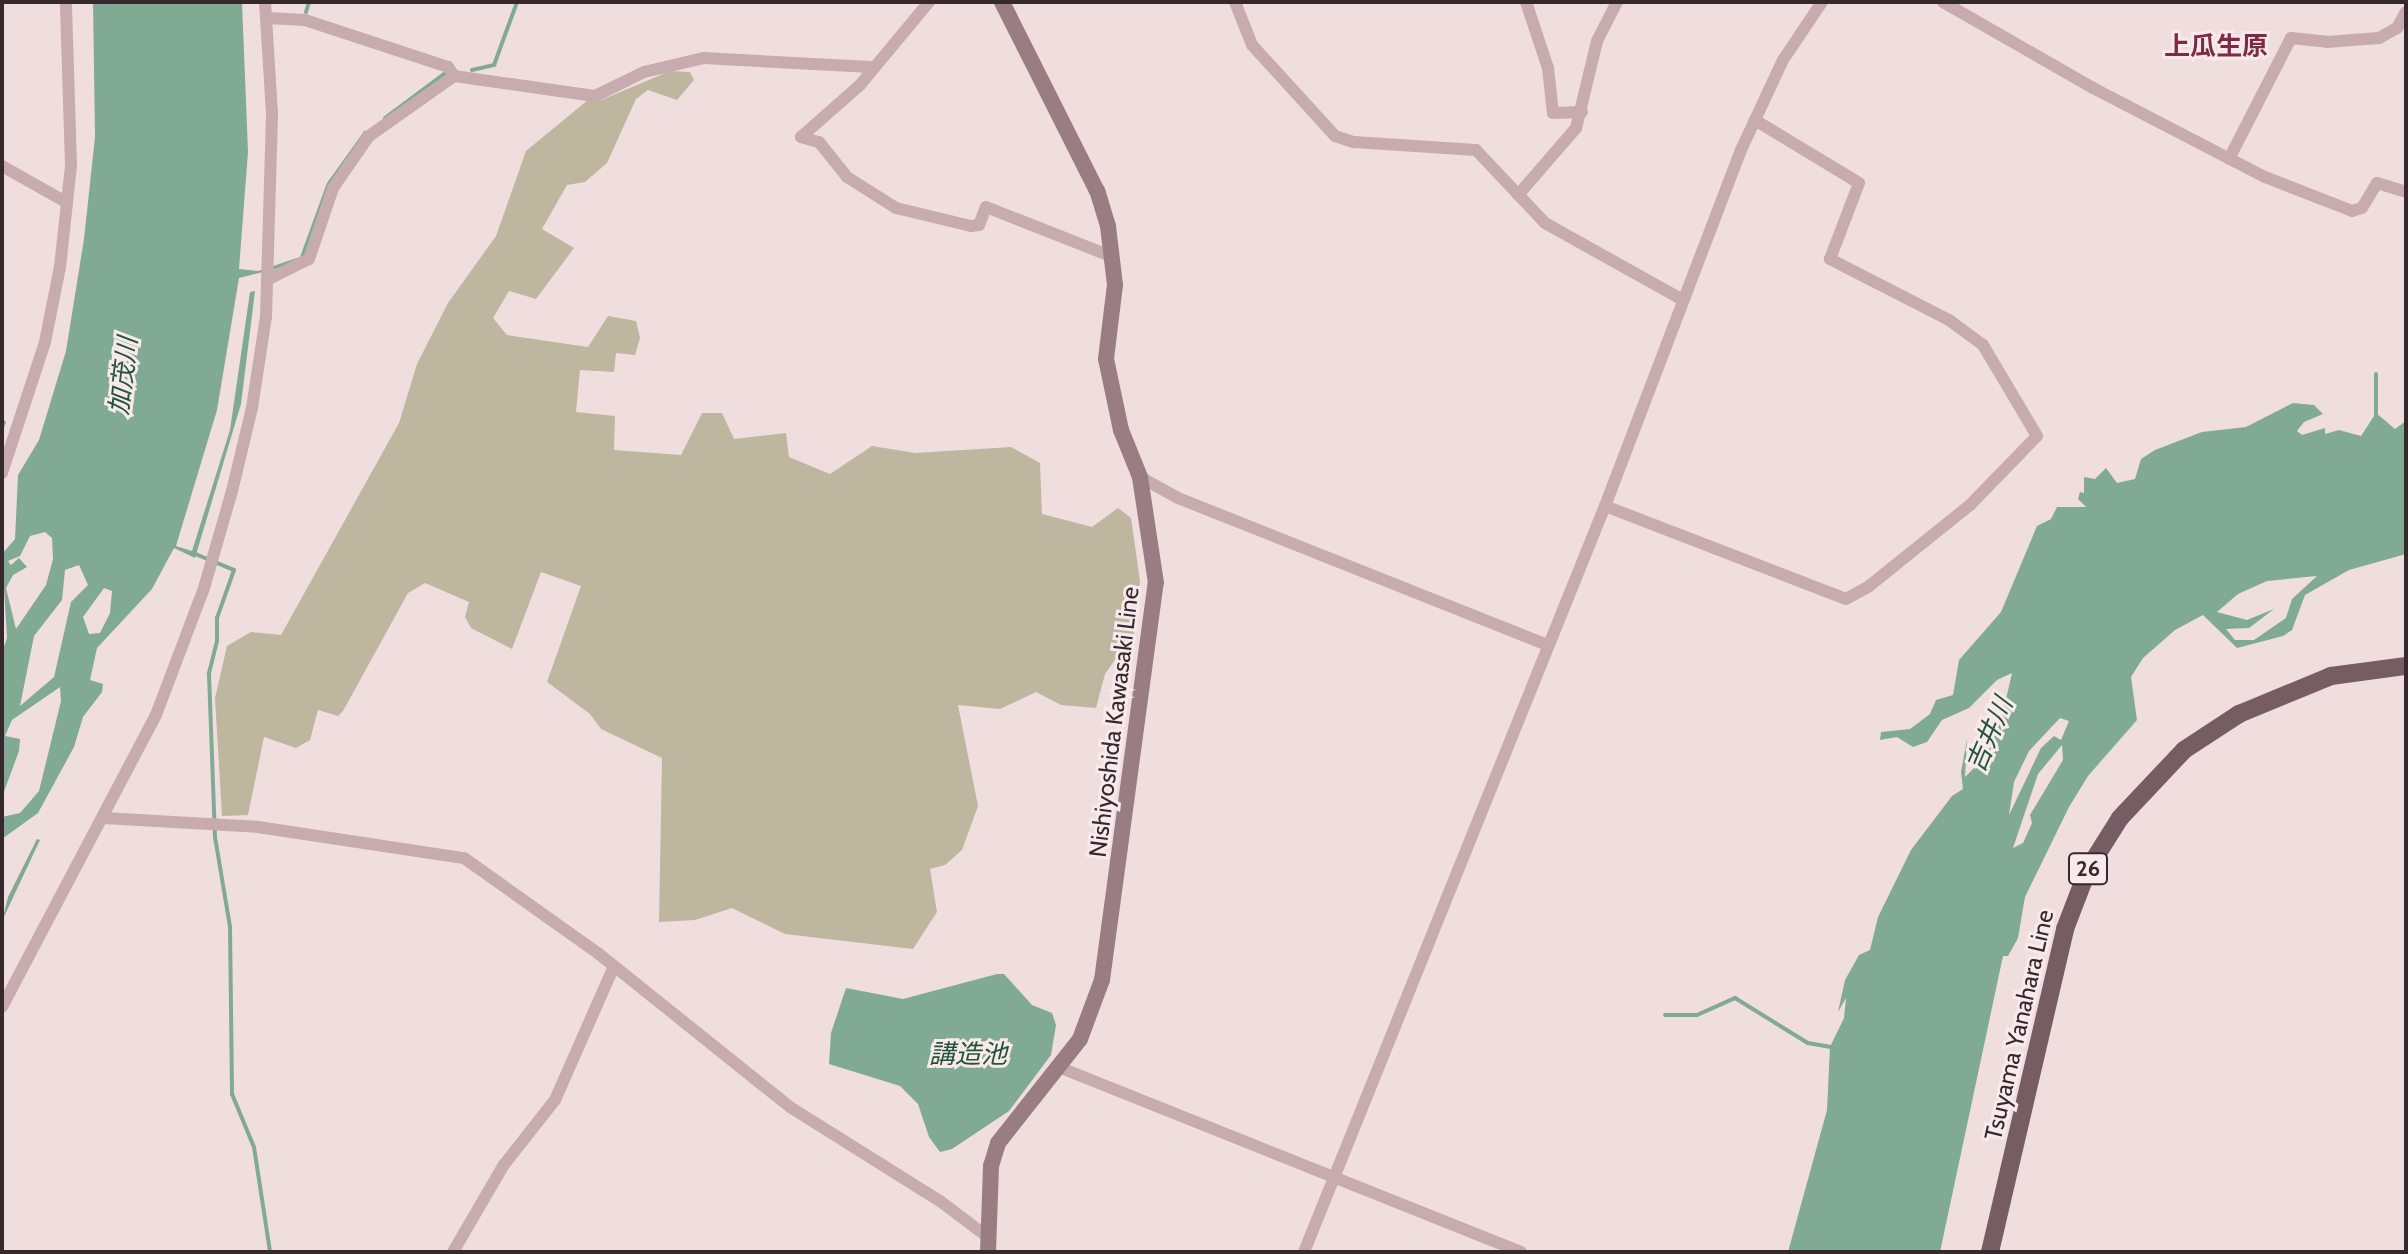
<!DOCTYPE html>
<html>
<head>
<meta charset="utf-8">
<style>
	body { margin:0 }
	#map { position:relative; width:2408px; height:1254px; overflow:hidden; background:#f0dedf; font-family:Cabin,"Noto Sans JP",sans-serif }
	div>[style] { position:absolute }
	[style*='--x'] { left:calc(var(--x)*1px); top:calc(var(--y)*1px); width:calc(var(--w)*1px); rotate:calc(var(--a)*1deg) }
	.green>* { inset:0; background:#beb69f }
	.water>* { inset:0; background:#80aa93 }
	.stream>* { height:4px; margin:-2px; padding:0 2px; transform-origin:2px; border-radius:2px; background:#80aa93 }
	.street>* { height:12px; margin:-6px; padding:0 6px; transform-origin:6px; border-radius:6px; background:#c7abaf }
	.secondary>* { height:16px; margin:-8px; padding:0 8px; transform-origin:8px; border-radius:8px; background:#9a7d83 }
	.primary>* { height:18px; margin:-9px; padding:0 9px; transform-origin:9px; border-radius:9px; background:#765c63 }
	span { translate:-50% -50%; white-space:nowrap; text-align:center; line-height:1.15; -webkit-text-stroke:6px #f8eaeb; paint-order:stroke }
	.shield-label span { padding:2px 6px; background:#f8eaeb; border:2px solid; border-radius:6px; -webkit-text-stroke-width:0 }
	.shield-label { font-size:22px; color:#35292d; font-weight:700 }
	.street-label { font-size:24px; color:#35292d }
	.neighbourhood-label { font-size:26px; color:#7c2b47; font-weight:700 }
	.water-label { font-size:26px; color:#23533a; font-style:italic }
	.frame { position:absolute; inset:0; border:4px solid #35292d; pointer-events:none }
</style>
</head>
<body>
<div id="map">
	<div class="green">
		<div style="clip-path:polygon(670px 71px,690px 72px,694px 80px,677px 100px,648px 90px,636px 99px,607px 163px,585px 182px,567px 185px,542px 229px,574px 248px,536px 299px,509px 291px,493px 318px,507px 335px,588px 347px,608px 316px,636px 321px,640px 338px,635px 355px,616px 353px,614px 372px,580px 370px,576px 412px,615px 416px,614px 450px,681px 455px,702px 413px,722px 413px,734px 439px,786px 433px,789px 457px,830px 474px,872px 446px,915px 453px,1011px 447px,1040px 463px,1042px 514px,1092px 527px,1118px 508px,1131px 518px,1140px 581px,1132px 647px,1119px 654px,1105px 674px,1096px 708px,1061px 705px,1036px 692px,1000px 709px,958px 705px,978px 806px,962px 850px,945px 865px,930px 869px,937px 912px,913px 949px,785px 934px,732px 908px,695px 920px,659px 922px,662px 758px,601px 729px,590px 714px,547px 682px,581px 586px,541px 572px,512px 649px,471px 628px,465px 617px,469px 602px,425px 583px,408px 593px,343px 711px,338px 716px,318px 710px,310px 740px,296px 748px,264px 737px,248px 815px,222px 816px,215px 698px,227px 646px,251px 632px,281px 635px,399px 423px,417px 364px,448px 303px,496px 236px,526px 151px,588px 100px,599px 101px)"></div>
	</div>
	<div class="water">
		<div style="clip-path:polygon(evenodd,93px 2px,242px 2px,248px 152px,239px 269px,258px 271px,300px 257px,327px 183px,365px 130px,367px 135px,338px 174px,310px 252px,287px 266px,239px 278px,217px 410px,176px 546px,192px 551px,230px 430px,250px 292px,255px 291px,241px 404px,195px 558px,174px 548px,152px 589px,97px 648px,90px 680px,103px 684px,102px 692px,83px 717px,74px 747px,38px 813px,2px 839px,2px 817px,20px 813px,39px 791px,61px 701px,60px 687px,12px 720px,5px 736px,20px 739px,19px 751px,2px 797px,2px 652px,7px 638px,2px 554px,15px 539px,18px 475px,39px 440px,66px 351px,84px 239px,95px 137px,93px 2px,45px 532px,52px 538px,53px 559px,46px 585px,16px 629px,6px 588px,13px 575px,27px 567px,19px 558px,11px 565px,8px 561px,20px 556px,30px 536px,45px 532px,93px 2px,79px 565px,88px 585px,71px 602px,54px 677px,20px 706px,34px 636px,62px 600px,65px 570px,79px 565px,93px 2px,104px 588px,112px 591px,110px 613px,100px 633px,89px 634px,83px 617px,104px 588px)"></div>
		<div style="clip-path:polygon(evenodd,2293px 403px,2314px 405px,2323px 414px,2304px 422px,2297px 431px,2302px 435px,2325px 428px,2325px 434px,2339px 430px,2361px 436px,2376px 413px,2395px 429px,2406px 421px,2406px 554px,2349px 570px,2305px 595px,2292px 630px,2283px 636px,2237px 648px,2203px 615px,2175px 630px,2143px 658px,2131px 677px,2137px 720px,2088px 776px,2069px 807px,2025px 897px,2018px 938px,2008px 956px,2003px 956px,1940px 1252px,1788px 1252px,1827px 1110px,1830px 1047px,1844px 1018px,1846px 998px,1838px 1012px,1845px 980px,1859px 955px,1870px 950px,1878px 917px,1911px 850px,1952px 796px,1963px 789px,1961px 772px,1967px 739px,1965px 777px,1982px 760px,1993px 725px,2001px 721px,2012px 673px,1997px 680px,1969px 708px,1942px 720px,1927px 742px,1913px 747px,1897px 737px,1880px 740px,1881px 732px,1910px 729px,1930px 714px,1936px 700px,1953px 695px,1959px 660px,2001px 612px,2037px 526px,2051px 519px,2057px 507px,2086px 507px,2078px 499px,2080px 492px,2084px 493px,2084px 477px,2095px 479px,2106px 468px,2117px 483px,2135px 479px,2141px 459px,2155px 450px,2202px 432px,2246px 427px,2293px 403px,2317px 576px,2292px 599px,2286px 618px,2254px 640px,2235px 640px,2226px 629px,2249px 628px,2274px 609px,2247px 620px,2217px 612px,2238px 594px,2267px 581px,2317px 576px,2293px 403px,2060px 718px,2069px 721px,2061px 740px,2054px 736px,2041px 748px,2009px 815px,2014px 782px,2029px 751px,2060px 718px,2293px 403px,2062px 745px,2063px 760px,2030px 815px,2032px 823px,2023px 843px,2013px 848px,2038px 774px,2062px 745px)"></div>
		<div style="clip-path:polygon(37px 839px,40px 840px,2px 921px,8px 897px)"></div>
		<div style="clip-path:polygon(997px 974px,1004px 974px,1032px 1005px,1052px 1013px,1056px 1025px,1051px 1055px,1009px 1111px,952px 1149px,940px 1152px,929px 1137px,918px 1104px,900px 1086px,829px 1064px,831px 1033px,846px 988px,903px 999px)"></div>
	</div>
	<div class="stream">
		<div style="--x:306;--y:12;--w:10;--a:-73"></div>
		<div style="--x:472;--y:70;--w:23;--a:-13"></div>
		<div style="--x:494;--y:65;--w:67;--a:-69.9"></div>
		<div style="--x:385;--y:118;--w:74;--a:-36.7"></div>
		<div style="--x:2376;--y:374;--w:43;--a:90"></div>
		<div style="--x:2;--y:427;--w:5;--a:-68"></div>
		<div style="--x:193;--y:553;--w:44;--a:22.5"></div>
		<div style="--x:234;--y:570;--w:51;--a:109.5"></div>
		<div style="--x:217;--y:618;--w:23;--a:90"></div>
		<div style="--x:217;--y:641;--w:34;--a:104"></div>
		<div style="--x:209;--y:674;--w:163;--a:87.9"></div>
		<div style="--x:215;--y:837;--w:91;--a:80.5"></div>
		<div style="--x:230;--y:927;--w:167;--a:89.3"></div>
		<div style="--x:232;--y:1094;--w:57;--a:67.5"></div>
		<div style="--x:254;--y:1147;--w:106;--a:81.3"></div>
		<div style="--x:1665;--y:1015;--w:32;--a:0"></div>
		<div style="--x:1697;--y:1015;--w:42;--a:-24.1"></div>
		<div style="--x:1735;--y:998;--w:86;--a:31.7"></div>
		<div style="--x:1808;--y:1043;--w:23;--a:10"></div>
	</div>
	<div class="street">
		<div style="--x:1235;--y:2;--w:46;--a:68.4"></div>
		<div style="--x:1252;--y:45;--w:123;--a:47.6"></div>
		<div style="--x:1335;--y:136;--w:20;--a:18"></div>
		<div style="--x:1354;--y:142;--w:122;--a:3.8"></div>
		<div style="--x:1476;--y:150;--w:100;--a:46.6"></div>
		<div style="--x:1545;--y:223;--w:158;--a:29.2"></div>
		<div style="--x:1526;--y:2;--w:70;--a:71.6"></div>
		<div style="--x:1548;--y:68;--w:45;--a:83.7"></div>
		<div style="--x:1553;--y:113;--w:29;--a:-2"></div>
		<div style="--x:1943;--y:2;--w:173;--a:29.8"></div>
		<div style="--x:2093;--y:88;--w:194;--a:27.4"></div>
		<div style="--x:2265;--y:177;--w:93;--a:21.3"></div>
		<div style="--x:2352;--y:211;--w:10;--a:-17"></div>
		<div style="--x:2362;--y:208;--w:29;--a:-59"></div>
		<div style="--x:2377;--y:183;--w:30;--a:17"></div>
		<div style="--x:266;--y:18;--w:39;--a:3"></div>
		<div style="--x:305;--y:20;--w:151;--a:18.2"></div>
		<div style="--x:448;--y:67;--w:11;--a:56"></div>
		<div style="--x:801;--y:137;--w:19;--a:16"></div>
		<div style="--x:819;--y:142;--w:45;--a:51.3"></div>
		<div style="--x:847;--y:177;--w:58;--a:32.3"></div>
		<div style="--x:896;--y:208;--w:77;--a:13.5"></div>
		<div style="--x:971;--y:226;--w:8;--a:-7"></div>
		<div style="--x:979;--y:225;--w:19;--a:-69"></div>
		<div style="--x:986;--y:207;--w:136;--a:21.5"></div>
		<div style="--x:801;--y:137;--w:79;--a:-41.4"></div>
		<div style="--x:860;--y:85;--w:108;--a:-50.3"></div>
		<div style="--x:2229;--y:159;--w:136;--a:-62.9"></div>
		<div style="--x:2291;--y:38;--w:36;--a:6"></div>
		<div style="--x:2327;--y:42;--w:52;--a:-4.4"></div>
		<div style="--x:2379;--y:38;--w:21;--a:-29"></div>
		<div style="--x:2397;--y:28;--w:18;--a:-61"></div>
		<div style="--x:2;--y:166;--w:71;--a:29.4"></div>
		<div style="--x:1518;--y:195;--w:89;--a:-49.1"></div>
		<div style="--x:1576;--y:128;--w:89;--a:-76.4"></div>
		<div style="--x:1597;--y:41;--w:44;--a:-62.9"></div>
		<div style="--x:267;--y:280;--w:47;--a:-26.6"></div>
		<div style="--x:309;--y:259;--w:75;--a:-71.3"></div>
		<div style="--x:333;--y:188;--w:63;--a:-55.3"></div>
		<div style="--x:369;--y:136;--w:104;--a:-35.2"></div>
		<div style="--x:454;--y:76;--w:142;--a:8.1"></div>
		<div style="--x:595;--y:96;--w:55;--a:-26.1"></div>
		<div style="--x:644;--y:72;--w:62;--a:-13.1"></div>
		<div style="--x:704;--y:58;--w:166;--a:3.1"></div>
		<div style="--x:2;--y:473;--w:138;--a:-71.8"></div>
		<div style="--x:45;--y:342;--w:76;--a:-78.7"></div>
		<div style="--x:60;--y:267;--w:103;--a:-83.8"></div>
		<div style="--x:71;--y:165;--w:163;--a:-91.8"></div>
		<div style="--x:1140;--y:477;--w:43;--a:28.9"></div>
		<div style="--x:1178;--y:498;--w:398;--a:21.7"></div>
		<div style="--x:1605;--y:506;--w:258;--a:21.1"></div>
		<div style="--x:1846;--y:599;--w:25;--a:-29"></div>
		<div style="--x:1868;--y:587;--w:131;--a:-38.8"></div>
		<div style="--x:1970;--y:505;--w:96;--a:-45.8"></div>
		<div style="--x:2037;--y:436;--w:106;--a:-120.7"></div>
		<div style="--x:1983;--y:345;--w:42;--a:-143.7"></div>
		<div style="--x:1949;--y:320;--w:134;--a:-152.9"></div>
		<div style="--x:1830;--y:259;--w:81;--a:-69.1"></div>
		<div style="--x:1859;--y:183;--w:122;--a:-148.8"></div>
		<div style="--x:104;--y:818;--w:154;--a:3.3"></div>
		<div style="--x:258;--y:827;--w:208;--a:8.6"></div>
		<div style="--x:464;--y:858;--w:166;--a:35.4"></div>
		<div style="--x:599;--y:954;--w:245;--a:38.7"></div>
		<div style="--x:790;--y:1107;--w:177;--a:32.1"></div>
		<div style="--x:940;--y:1201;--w:61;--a:37.1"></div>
		<div style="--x:2;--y:1007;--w:330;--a:-62.2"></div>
		<div style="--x:156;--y:715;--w:136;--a:-69.3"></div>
		<div style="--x:204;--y:588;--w:101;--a:-73.9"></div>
		<div style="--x:232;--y:491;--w:85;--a:-76.5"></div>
		<div style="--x:252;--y:408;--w:92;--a:-81.3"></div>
		<div style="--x:266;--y:317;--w:204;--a:-88.3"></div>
		<div style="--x:272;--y:113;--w:111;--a:-93.6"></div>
		<div style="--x:1061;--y:1068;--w:495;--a:21.8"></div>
		<div style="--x:453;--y:1252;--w:99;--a:-59.8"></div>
		<div style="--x:503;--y:1166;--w:84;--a:-51.8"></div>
		<div style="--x:555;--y:1100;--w:146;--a:-66.2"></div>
		<div style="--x:1304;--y:1252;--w:804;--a:-68.03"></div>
		<div style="--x:1605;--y:506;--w:381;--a:-69.1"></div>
		<div style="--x:1741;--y:150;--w:99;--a:-65"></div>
		<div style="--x:1783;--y:60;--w:70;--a:-56.1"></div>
	</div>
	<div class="secondary">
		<div style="--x:988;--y:1252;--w:86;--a:-88"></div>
		<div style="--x:991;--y:1166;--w:24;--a:-73"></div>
		<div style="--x:998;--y:1143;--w:132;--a:-51.7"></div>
		<div style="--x:1080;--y:1039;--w:63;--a:-69.6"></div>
		<div style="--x:1102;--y:980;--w:401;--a:-82.3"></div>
		<div style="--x:1156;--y:583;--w:107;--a:-98.6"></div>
		<div style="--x:1140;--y:477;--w:51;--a:-112"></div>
		<div style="--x:1121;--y:430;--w:73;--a:-101.9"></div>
		<div style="--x:1106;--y:359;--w:75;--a:-83.1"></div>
		<div style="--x:1115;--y:285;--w:59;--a:-96.8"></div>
		<div style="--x:1108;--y:226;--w:37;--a:-107"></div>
		<div style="--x:1097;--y:191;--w:212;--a:-116.7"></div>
	</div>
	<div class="primary">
		<div style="--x:1990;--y:1252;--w:332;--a:-76.9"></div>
		<div style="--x:2065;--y:929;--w:64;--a:-69"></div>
		<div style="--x:2088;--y:869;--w:60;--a:-57.9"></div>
		<div style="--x:2120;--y:818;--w:93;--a:-46.7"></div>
		<div style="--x:2184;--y:750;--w:66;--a:-33.2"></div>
		<div style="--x:2239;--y:714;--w:100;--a:-22.4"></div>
		<div style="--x:2331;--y:676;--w:76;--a:-7.6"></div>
	</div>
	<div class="shield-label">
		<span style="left:2088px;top:869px">26</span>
	</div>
	<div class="street-label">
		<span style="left:1114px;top:722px;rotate:-83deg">Nishiyoshida Kawasaki Line</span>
		<span style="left:2019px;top:1025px;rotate:-77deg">Tsuyama Yanahara Line</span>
	</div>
	<div class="neighbourhood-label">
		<span style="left:2216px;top:47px">上瓜生原</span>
	</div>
	<div class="water-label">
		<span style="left:124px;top:376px;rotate:-83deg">加茂川</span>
		<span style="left:1990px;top:735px;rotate:-67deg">吉井川</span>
		<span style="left:968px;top:1055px">講造池</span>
	</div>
	<div class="frame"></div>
</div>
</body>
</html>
